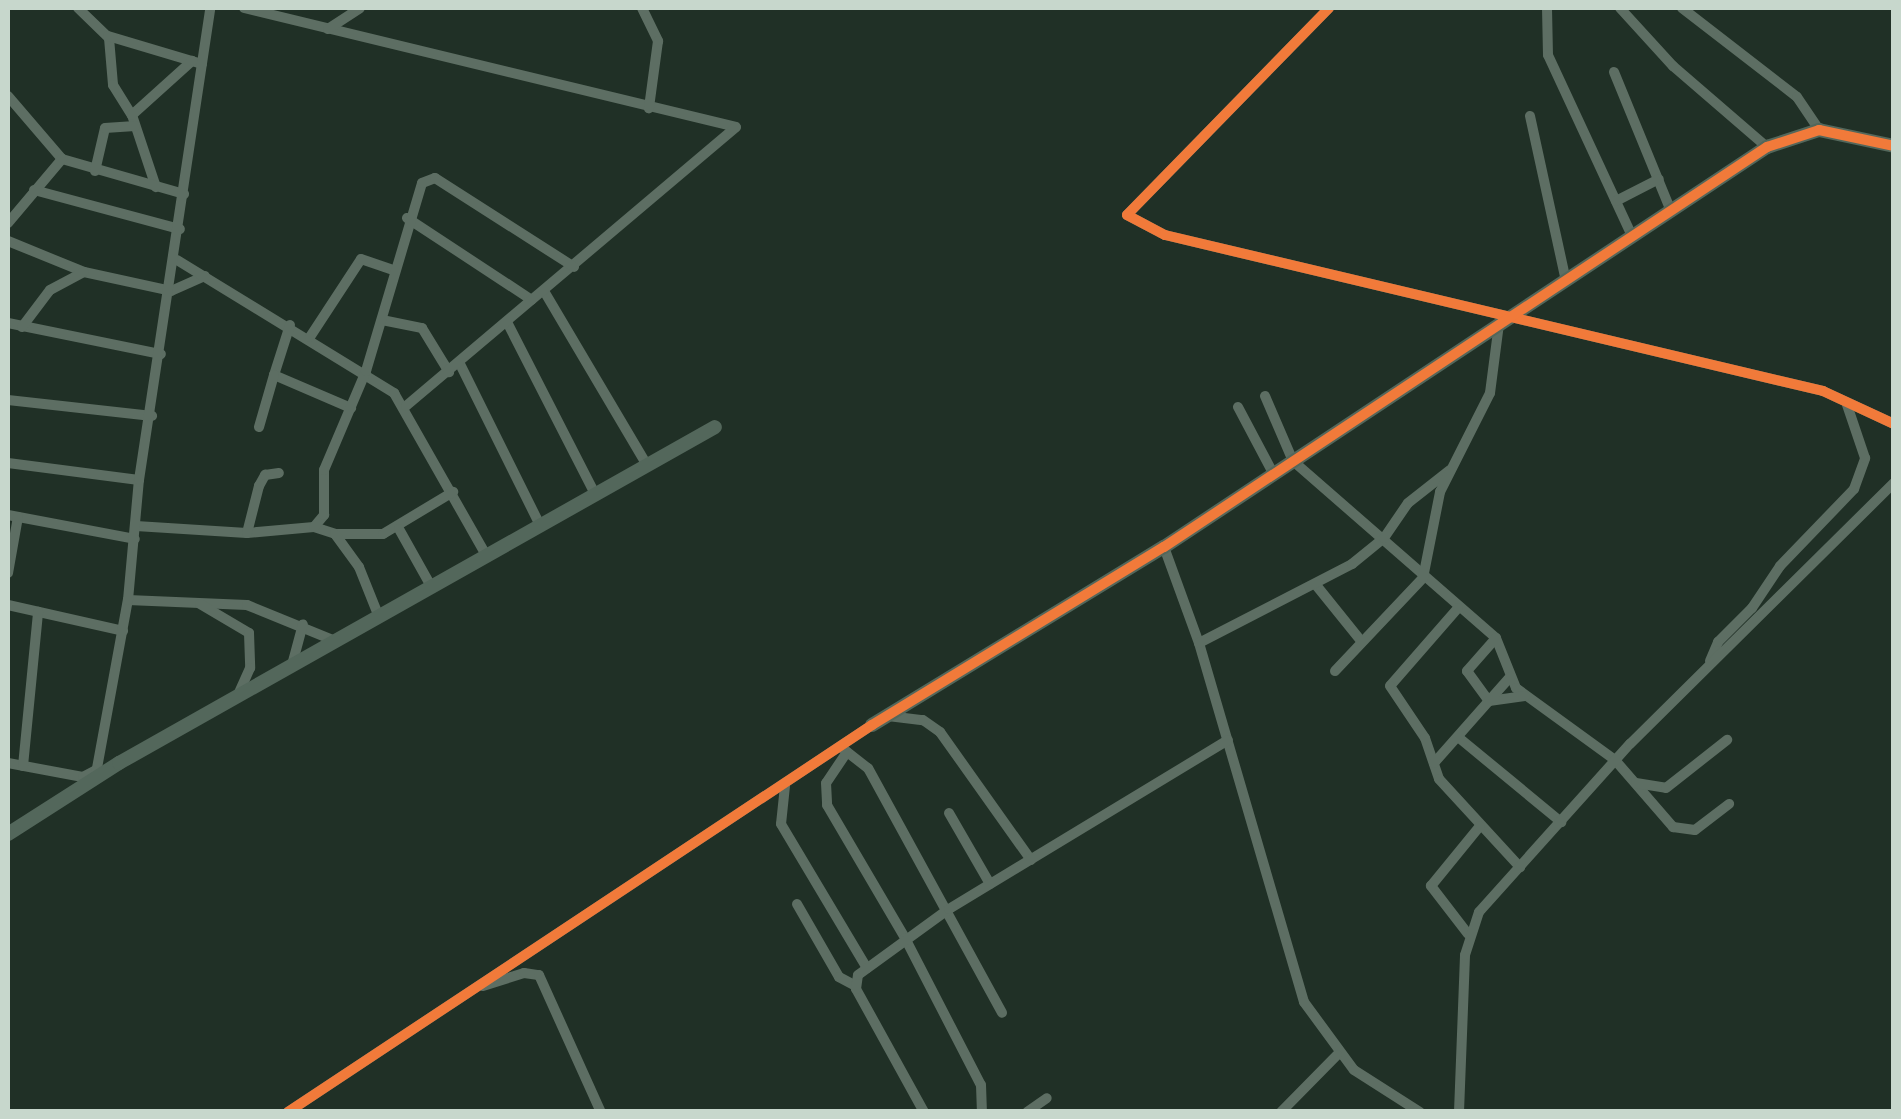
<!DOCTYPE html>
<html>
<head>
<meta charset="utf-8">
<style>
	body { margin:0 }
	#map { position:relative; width:1901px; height:1119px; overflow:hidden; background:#203026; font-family:Cabin,sans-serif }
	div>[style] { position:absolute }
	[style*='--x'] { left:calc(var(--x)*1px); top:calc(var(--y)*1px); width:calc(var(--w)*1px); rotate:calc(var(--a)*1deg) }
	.street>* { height:10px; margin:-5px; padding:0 5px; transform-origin:5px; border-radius:5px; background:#5d6e63 }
	.secondary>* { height:14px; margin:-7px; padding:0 7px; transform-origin:7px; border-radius:7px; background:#53675b }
	.cycleway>* { height:10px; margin:-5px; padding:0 5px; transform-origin:5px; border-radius:5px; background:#f17a3a }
	span { translate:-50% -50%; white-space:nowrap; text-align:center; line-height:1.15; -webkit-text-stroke:8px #102c1b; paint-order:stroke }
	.frame { position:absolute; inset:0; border:10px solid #c7d7cc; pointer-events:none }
</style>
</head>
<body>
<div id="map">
	<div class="street">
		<div style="--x:78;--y:8;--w:43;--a:44.1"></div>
		<div style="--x:109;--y:38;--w:47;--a:85.1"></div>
		<div style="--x:113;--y:85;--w:36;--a:58"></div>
		<div style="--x:132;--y:115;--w:76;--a:71.6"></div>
		<div style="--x:244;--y:8;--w:506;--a:13.6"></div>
		<div style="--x:642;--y:8;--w:37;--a:64"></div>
		<div style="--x:658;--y:41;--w:68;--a:97.7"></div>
		<div style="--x:1329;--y:8;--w:289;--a:134.3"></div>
		<div style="--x:1127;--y:215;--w:43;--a:27.8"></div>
		<div style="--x:1165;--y:235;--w:676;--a:13.34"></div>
		<div style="--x:1823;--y:391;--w:78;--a:24.9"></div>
		<div style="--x:1547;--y:8;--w:47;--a:88.8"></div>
		<div style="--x:1548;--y:55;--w:200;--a:65.1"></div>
		<div style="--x:1620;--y:8;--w:79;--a:47.6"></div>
		<div style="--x:1673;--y:66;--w:124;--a:40.8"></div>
		<div style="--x:1682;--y:8;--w:145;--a:37.7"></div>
		<div style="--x:1797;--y:97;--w:40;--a:56"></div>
		<div style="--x:328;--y:29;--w:38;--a:-33"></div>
		<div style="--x:108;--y:36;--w:98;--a:16.6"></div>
		<div style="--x:1614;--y:72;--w:150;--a:67.7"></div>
		<div style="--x:8;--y:96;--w:83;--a:49.4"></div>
		<div style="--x:62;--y:159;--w:127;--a:16"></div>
		<div style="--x:132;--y:115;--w:81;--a:-42"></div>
		<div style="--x:1530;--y:116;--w:165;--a:77.7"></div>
		<div style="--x:95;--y:171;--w:44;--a:-76.9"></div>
		<div style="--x:105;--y:128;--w:30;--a:-4"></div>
		<div style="--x:34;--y:190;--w:151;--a:15"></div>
		<div style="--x:1616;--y:201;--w:48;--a:-27.1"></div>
		<div style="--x:407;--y:218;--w:149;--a:33.3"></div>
		<div style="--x:8;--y:223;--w:84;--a:-49.8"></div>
		<div style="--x:8;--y:241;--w:82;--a:22.2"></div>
		<div style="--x:84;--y:272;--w:89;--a:12.3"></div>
		<div style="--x:171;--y:291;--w:37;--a:-24"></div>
		<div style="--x:177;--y:260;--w:255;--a:31.5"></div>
		<div style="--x:394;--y:393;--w:186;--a:60.4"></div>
		<div style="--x:544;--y:291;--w:202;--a:59.4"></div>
		<div style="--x:382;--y:320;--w:41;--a:11.3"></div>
		<div style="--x:422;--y:328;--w:52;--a:58.5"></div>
		<div style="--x:507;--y:322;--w:193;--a:62.9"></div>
		<div style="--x:8;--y:323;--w:156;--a:11.5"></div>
		<div style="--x:290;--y:325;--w:52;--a:107.7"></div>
		<div style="--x:274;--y:375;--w:84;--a:23.2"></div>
		<div style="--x:22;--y:327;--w:46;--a:-52.9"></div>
		<div style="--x:50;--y:290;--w:38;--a:-28"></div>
		<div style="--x:310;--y:337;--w:93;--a:-56.8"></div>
		<div style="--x:361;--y:259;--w:34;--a:19"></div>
		<div style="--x:460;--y:364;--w:180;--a:63.6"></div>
		<div style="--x:1265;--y:396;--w:71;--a:66.7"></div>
		<div style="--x:1293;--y:461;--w:269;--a:41.1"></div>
		<div style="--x:1496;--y:638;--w:54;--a:68.2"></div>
		<div style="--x:1516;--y:688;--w:122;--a:36"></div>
		<div style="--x:1615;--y:760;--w:89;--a:49.1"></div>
		<div style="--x:1673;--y:827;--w:22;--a:8"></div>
		<div style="--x:1695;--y:830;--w:43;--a:-37.4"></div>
		<div style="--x:8;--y:400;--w:145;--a:6.3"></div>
		<div style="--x:406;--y:406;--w:432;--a:-40.2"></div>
		<div style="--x:1238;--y:407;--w:75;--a:62.1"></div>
		<div style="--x:259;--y:427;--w:54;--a:-73.9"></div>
		<div style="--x:8;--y:463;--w:132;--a:7.4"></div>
		<div style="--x:8;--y:515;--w:129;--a:10.7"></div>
		<div style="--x:136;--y:526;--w:111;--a:3.6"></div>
		<div style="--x:247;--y:533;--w:67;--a:-5.1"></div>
		<div style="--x:314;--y:527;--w:22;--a:18"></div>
		<div style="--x:335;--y:534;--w:48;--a:0"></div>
		<div style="--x:383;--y:534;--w:82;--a:-31"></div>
		<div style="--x:314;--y:527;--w:16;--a:-50"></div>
		<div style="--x:324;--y:515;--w:45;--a:-90"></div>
		<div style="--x:324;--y:470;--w:108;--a:-67"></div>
		<div style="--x:366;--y:371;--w:196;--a:-73.4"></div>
		<div style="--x:422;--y:183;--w:14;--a:-21"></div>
		<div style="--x:435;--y:178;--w:165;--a:32.6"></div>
		<div style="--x:399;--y:529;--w:65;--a:60.7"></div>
		<div style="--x:247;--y:533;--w:49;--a:-75.7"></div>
		<div style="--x:259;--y:486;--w:13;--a:-61"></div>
		<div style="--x:265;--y:475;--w:14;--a:-8"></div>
		<div style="--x:335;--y:534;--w:41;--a:54"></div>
		<div style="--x:359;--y:567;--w:54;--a:68.2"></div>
		<div style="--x:1164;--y:547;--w:102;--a:70"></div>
		<div style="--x:1199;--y:643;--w:374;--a:73.7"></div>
		<div style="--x:1304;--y:1002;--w:84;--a:53.7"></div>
		<div style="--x:1354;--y:1070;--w:78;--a:32.5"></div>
		<div style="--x:8;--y:573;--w:57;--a:-79.9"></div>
		<div style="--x:1316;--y:585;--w:73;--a:51.1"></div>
		<div style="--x:128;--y:600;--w:119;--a:2.4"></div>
		<div style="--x:247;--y:605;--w:95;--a:22.2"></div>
		<div style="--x:200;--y:604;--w:57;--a:30.6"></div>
		<div style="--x:249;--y:633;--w:35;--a:88"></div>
		<div style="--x:250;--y:668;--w:30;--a:114"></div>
		<div style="--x:8;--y:605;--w:118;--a:12.7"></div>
		<div style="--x:1458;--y:608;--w:103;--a:131.1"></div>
		<div style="--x:1390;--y:686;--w:63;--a:56.1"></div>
		<div style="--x:1425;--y:738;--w:43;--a:71.1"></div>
		<div style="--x:1439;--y:779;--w:120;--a:47.4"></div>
		<div style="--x:1496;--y:638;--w:44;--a:131.3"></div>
		<div style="--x:1467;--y:671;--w:37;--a:54"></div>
		<div style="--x:1489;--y:701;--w:36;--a:-8"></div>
		<div style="--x:1199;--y:643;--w:172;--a:-27.3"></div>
		<div style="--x:1352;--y:564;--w:41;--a:-39.1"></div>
		<div style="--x:1384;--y:538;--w:42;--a:-55.6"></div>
		<div style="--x:1408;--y:503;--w:53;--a:-38.2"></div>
		<div style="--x:1710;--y:661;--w:21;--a:-67"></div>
		<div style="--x:1718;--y:642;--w:48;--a:-45"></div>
		<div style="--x:1752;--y:608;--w:50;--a:-56.3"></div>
		<div style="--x:1780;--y:566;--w:107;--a:-46.1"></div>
		<div style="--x:1854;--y:489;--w:33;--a:-70"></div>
		<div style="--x:1865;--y:458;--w:59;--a:-108.7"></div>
		<div style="--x:292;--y:665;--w:42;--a:-75"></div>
		<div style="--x:1335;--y:671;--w:128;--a:-46.6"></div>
		<div style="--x:1423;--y:578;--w:88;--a:-78.8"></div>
		<div style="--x:1440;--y:492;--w:111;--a:-63.2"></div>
		<div style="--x:1490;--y:393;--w:70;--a:-82.6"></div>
		<div style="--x:888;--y:716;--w:35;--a:7"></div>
		<div style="--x:923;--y:720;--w:21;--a:35"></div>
		<div style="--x:940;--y:732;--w:157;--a:54.6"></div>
		<div style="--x:1458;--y:737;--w:134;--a:39.5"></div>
		<div style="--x:842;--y:748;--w:33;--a:38"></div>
		<div style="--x:868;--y:768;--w:279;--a:61.3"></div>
		<div style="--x:847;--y:752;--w:37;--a:124"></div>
		<div style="--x:826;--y:783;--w:22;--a:87"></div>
		<div style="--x:827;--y:805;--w:154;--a:59.6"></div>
		<div style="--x:905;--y:938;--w:165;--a:62.7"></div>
		<div style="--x:981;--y:1085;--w:27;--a:88"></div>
		<div style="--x:8;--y:763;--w:76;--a:10.6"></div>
		<div style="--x:83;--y:777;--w:15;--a:-28"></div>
		<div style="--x:1434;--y:763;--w:115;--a:-48.5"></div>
		<div style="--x:23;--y:766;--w:155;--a:-84.4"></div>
		<div style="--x:95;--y:779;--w:182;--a:-79.6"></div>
		<div style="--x:128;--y:600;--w:121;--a:-84.8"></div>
		<div style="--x:139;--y:480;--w:477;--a:-81.4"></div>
		<div style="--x:1636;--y:783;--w:30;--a:9"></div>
		<div style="--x:1666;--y:788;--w:78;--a:-38.2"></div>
		<div style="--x:785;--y:786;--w:38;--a:96"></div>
		<div style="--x:781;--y:824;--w:168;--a:59.2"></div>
		<div style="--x:949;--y:813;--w:82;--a:60"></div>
		<div style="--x:797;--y:904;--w:84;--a:60.1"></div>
		<div style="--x:839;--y:977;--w:17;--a:28"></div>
		<div style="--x:1468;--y:934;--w:61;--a:-127.6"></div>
		<div style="--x:1431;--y:886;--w:77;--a:-50.8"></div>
		<div style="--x:483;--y:986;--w:43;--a:-17.6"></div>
		<div style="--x:524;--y:973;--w:15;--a:8"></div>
		<div style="--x:539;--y:975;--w:150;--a:65.7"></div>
		<div style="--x:288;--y:1112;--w:701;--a:-33.53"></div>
		<div style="--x:924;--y:1112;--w:141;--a:-118.9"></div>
		<div style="--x:856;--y:989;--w:14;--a:-82"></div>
		<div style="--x:858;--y:975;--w:112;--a:-36"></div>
		<div style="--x:949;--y:909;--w:326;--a:-31.2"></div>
		<div style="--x:1027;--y:1112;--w:24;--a:-35"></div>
		<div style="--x:1281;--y:1112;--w:80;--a:-45.5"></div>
		<div style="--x:1459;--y:1112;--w:157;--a:-87.8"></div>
		<div style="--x:1465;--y:955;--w:45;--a:-72"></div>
		<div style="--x:1479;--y:912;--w:226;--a:-48.1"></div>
		<div style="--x:1630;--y:744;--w:371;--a:-44.7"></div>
	</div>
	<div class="secondary">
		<div style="--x:872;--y:725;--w:342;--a:-31.4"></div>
		<div style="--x:1164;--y:547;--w:724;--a:-33.56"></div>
		<div style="--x:1767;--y:147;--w:55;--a:-18.1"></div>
		<div style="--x:1819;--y:130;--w:77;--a:12"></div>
		<div style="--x:8;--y:834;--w:132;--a:-32.6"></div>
		<div style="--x:119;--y:763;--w:684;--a:-29.41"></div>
	</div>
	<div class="cycleway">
		<div style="--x:1329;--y:8;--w:289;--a:134.3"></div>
		<div style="--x:1127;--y:215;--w:43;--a:27.8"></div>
		<div style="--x:1165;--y:235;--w:676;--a:13.34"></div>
		<div style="--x:1823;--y:391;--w:78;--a:24.9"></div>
		<div style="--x:288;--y:1112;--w:701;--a:-33.53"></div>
		<div style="--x:872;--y:725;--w:342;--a:-31.4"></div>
		<div style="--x:1164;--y:547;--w:724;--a:-33.56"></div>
		<div style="--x:1767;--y:147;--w:55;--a:-18.1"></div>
		<div style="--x:1819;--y:130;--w:77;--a:12"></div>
	</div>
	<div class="frame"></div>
</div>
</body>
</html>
